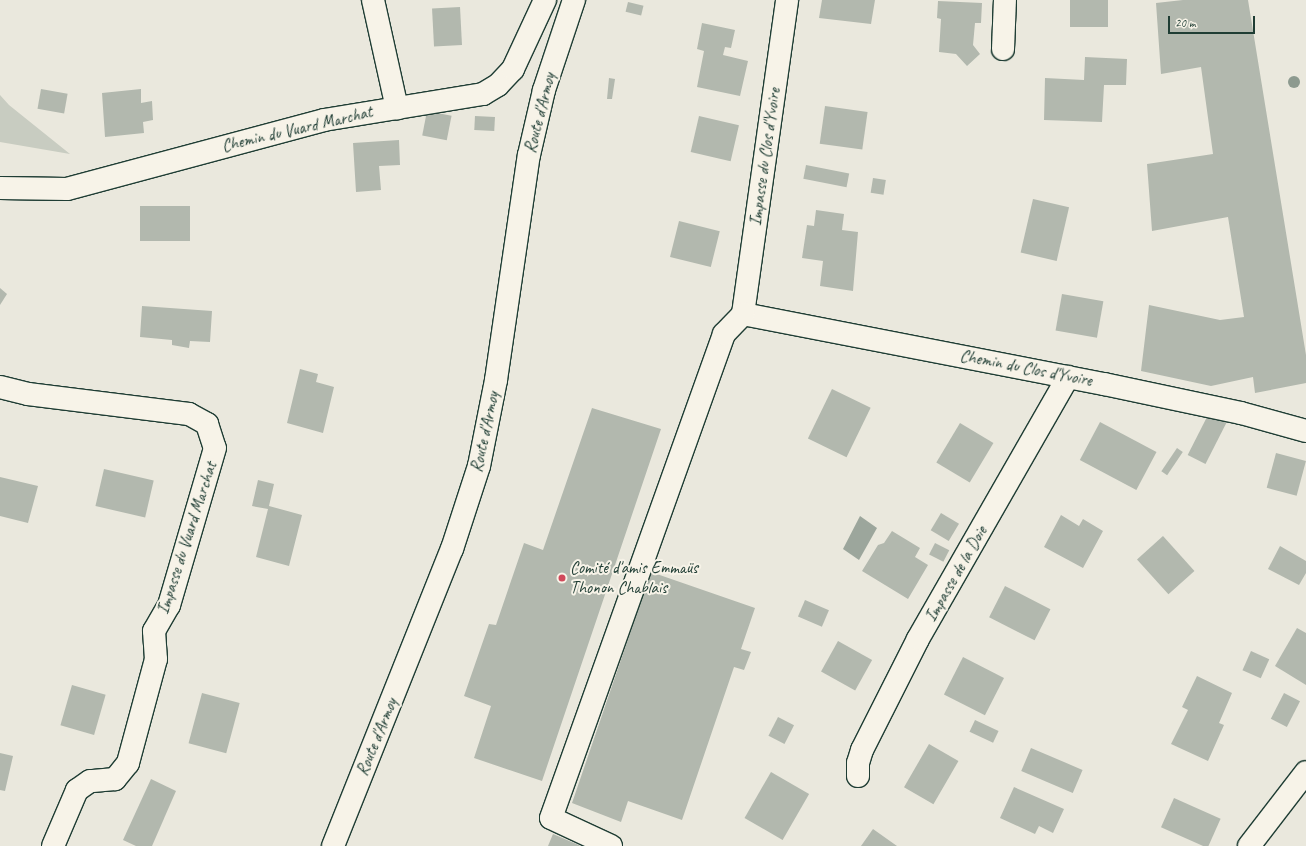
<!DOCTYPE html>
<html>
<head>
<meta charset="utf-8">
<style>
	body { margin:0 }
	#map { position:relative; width:1306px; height:846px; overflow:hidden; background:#eae8dd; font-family:Caveat,sans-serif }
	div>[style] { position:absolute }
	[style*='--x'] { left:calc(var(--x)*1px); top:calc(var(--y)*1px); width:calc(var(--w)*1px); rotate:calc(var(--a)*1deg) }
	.green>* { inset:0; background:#c8ccc1 }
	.water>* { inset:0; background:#9ca69c }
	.building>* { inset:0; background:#b2b8ae; transform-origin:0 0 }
	.roads { filter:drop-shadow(1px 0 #1f3d34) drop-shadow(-1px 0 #1f3d34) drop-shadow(0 1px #1f3d34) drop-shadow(0 -1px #1f3d34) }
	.minor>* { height:22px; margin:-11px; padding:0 11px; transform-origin:11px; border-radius:11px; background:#f7f3e8 }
	.major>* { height:22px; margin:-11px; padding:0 11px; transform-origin:11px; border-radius:11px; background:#f7f3e8 }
	.trees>* { width:12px; height:12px; margin:-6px; border-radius:50%; background:#8d9a8f }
	.dots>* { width:11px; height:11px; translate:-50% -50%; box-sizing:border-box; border:2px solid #f7f3e8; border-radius:50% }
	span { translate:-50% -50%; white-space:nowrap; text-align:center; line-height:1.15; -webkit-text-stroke:4px #f7f3e8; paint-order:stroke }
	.street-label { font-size:17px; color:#1f3d34 }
	.poi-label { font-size:17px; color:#1f3d34 }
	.left { translate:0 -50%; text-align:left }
	.scale { position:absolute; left:1168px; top:16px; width:87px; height:18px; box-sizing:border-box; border:2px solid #1f3d34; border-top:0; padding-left:5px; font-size:12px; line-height:14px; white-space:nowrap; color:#1f3d34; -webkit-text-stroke:3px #f7f3e8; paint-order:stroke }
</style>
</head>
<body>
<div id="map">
	<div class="green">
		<div style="clip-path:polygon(0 95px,9px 105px,70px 154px,0 142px)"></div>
	</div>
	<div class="water">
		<div style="clip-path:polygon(860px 516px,877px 528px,859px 560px,843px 549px)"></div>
	</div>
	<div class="building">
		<div style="clip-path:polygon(822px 0,875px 0,871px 24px,819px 18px)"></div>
		<div style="left:1070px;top:0;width:38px;height:27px"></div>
		<div style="clip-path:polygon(1183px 0,1248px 0,1306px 355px,1306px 383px,1255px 393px,1253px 377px,1211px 386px,1141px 371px,1149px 305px,1220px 320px,1244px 317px,1228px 217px,1152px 231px,1147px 164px,1213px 154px,1201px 67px,1161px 74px,1156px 3px)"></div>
		<div style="clip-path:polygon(938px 1px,982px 3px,981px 23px,975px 23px,973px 45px,980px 54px,967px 66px,956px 54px,939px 52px,941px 19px,937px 18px)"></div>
		<div style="left:628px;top:2px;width:16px;height:10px;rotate:14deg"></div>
		<div style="left:460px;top:7px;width:38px;height:28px;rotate:87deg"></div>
		<div style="clip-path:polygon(702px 23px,735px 30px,731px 48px,725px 47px,723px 55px,748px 61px,740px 96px,697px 87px,704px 51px,697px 49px)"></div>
		<div style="clip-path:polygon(1085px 57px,1127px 59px,1126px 85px,1104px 85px,1102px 122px,1044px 120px,1045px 78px,1084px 80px)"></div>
		<div style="clip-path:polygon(609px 78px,615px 79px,612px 99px,607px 99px)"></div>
		<div style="left:41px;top:89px;width:27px;height:20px;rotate:10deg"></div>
		<div style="clip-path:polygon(141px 89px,141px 103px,152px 101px,153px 120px,143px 122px,144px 133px,105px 137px,102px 93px)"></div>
		<div style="left:825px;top:106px;width:43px;height:38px;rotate:8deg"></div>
		<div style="left:427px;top:111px;width:25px;height:25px;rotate:11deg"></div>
		<div style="left:475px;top:116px;width:20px;height:14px;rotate:3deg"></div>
		<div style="left:699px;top:116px;width:41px;height:37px;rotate:13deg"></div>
		<div style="clip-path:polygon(399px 140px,400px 165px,379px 166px,381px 190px,356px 192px,353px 143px)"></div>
		<div style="left:806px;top:165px;width:44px;height:14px;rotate:11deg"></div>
		<div style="left:873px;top:178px;width:13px;height:15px;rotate:9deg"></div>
		<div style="left:1033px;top:199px;width:37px;height:55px;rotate:13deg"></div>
		<div style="left:190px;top:206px;width:35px;height:50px;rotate:90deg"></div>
		<div style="clip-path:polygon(816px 210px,844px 214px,842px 230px,858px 232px,853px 291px,820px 286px,823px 261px,802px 258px,807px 225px,814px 226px)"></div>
		<div style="left:679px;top:221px;width:42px;height:37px;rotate:14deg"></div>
		<div style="clip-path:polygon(0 288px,7px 294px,0 305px)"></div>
		<div style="left:1062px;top:294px;width:42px;height:37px;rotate:10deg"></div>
		<div style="clip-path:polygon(142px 306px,212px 311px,210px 342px,190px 341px,189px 348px,172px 345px,172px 340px,140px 337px)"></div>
		<div style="clip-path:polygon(300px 369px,318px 374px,316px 382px,334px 387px,323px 433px,287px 423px)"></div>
		<div style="left:832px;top:389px;width:43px;height:55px;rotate:26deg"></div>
		<div style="clip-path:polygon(592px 408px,661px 429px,542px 781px,474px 758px,491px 706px,464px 696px,489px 624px,496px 625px,524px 543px,543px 550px)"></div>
		<div style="left:1209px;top:413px;width:20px;height:47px;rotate:27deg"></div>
		<div style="left:1100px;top:422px;width:64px;height:43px;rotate:28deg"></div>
		<div style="left:960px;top:423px;width:39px;height:46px;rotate:31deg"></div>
		<div style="left:1177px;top:448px;width:7px;height:28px;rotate:34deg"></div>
		<div style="left:1276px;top:453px;width:31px;height:36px;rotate:15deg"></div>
		<div style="left:104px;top:469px;width:51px;height:38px;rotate:13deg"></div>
		<div style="clip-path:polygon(0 477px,38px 486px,28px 523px,0 516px)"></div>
		<div style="clip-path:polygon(258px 480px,274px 484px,269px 506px,302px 515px,289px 566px,256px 557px,268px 509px,252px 506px)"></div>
		<div style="left:941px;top:513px;width:21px;height:20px;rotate:31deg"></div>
		<div style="clip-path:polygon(1061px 515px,1079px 526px,1083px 519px,1103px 531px,1083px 568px,1044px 547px)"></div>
		<div style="clip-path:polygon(892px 531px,920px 548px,915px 557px,928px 565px,908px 599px,862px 571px,878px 545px,884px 543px)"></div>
		<div style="left:1163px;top:536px;width:47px;height:35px;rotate:48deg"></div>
		<div style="left:935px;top:543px;width:16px;height:13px;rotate:27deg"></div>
		<div style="clip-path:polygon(1280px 546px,1306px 561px,1306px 573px,1299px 585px,1268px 569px)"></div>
		<div style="clip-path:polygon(651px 572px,755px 608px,741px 649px,751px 652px,744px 670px,734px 667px,682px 820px,628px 801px,621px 822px,572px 803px)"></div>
		<div style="left:1005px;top:586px;width:51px;height:35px;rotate:27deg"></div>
		<div style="left:805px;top:600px;width:26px;height:18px;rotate:23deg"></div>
		<div style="clip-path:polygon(1297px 628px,1306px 633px,1306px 685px,1275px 666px)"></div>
		<div style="left:838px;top:641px;width:39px;height:35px;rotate:29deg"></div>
		<div style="left:1251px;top:651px;width:20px;height:21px;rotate:24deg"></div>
		<div style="left:963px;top:657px;width:46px;height:42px;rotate:27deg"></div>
		<div style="clip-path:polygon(1197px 676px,1232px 693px,1219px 723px,1224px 725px,1208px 761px,1171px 744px,1188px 710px,1182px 707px)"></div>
		<div style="left:72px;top:685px;width:35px;height:42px;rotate:16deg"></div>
		<div style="left:202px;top:693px;width:39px;height:52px;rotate:15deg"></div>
		<div style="left:1284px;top:693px;width:18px;height:29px;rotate:27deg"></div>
		<div style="left:778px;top:717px;width:18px;height:21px;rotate:27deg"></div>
		<div style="left:975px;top:720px;width:26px;height:13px;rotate:25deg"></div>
		<div style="left:929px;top:744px;width:34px;height:50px;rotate:30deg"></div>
		<div style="left:1031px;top:748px;width:56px;height:25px;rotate:23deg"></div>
		<div style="clip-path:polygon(0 753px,13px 756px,5px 791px,0 790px)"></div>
		<div style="left:771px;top:772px;width:44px;height:53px;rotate:30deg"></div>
		<div style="clip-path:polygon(151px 779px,176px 791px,152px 846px,136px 846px,123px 840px)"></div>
		<div style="clip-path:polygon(1014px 787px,1064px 809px,1053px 833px,1039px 826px,1035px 834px,1000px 818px)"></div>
		<div style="left:1174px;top:798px;width:51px;height:32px;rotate:24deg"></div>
		<div style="clip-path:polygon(873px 829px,897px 846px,861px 846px)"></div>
		<div style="clip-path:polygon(553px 834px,581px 846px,548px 846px)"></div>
	</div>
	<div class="roads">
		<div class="minor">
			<div style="--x:373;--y:0;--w:111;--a:77.5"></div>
			<div style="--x:1003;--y:49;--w:49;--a:-87.7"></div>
			<div style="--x:0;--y:188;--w:67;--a:0.9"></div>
			<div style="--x:67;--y:189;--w:266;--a:-15"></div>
			<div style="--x:324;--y:120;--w:161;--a:-9.3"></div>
			<div style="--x:483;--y:94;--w:17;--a:-31"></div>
			<div style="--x:498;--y:85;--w:22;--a:-47"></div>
			<div style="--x:513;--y:69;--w:76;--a:-65.1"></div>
			<div style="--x:743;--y:314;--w:368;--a:11"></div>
			<div style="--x:1104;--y:384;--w:140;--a:12"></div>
			<div style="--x:1241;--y:413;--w:67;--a:15.5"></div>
			<div style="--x:743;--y:314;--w:317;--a:-82"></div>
			<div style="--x:0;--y:387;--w:29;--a:14"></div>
			<div style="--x:28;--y:394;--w:162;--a:7.1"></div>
			<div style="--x:189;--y:414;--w:21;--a:29"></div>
			<div style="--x:207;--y:424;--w:25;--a:72"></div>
			<div style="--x:215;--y:448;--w:164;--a:106.3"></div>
			<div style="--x:169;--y:605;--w:30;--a:120"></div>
			<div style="--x:154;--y:631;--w:28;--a:86"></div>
			<div style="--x:156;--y:659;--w:108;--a:105.1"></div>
			<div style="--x:128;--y:763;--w:21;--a:129"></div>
			<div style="--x:115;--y:779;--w:25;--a:175"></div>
			<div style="--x:90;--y:781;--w:16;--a:145"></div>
			<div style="--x:77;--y:790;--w:61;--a:113.2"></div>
			<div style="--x:858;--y:776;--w:13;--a:-90"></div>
			<div style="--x:858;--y:763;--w:14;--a:-73"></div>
			<div style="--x:862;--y:750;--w:124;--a:-63.2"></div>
			<div style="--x:918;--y:639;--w:302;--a:-60.2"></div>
			<div style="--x:611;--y:846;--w:66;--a:-155"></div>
			<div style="--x:551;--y:818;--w:514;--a:-70.33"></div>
			<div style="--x:724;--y:334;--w:28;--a:-46"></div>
			<div style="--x:1249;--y:846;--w:93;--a:-52.4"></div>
		</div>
		<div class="major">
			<div style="--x:333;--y:846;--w:320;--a:-68.2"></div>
			<div style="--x:452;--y:549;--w:87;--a:-72"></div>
			<div style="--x:479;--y:466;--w:88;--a:-78.8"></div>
			<div style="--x:496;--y:380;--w:227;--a:-81.7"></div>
			<div style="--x:529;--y:155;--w:67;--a:-77"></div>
			<div style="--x:544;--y:90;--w:95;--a:-71.6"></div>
		</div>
	</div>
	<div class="trees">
		<div style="left:1294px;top:82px"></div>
	</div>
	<div class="dots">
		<div style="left:562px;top:578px;background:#d1495b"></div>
	</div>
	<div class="street-label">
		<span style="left:540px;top:113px;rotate:-76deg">Route d'Armoy</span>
		<span style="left:297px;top:129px;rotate:-13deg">Chemin du Vuard Marchat</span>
		<span style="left:765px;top:157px;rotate:-82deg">Impasse du Clos d'Yvoire</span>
		<span style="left:1026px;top:368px;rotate:11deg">Chemin du Clos d'Yvoire</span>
		<span style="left:485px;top:432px;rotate:-78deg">Route d'Armoy</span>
		<span style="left:187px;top:538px;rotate:-72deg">Impasse du Vuard Marchat</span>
		<span style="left:956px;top:574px;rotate:-60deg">Impasse de la Doie</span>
		<span style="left:377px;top:737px;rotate:-68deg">Route d'Armoy</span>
	</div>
	<div class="poi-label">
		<span class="left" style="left:570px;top:578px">Comité d'amis Emmaüs<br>Thonon Chablais</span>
	</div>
	<div class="scale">20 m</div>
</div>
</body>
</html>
